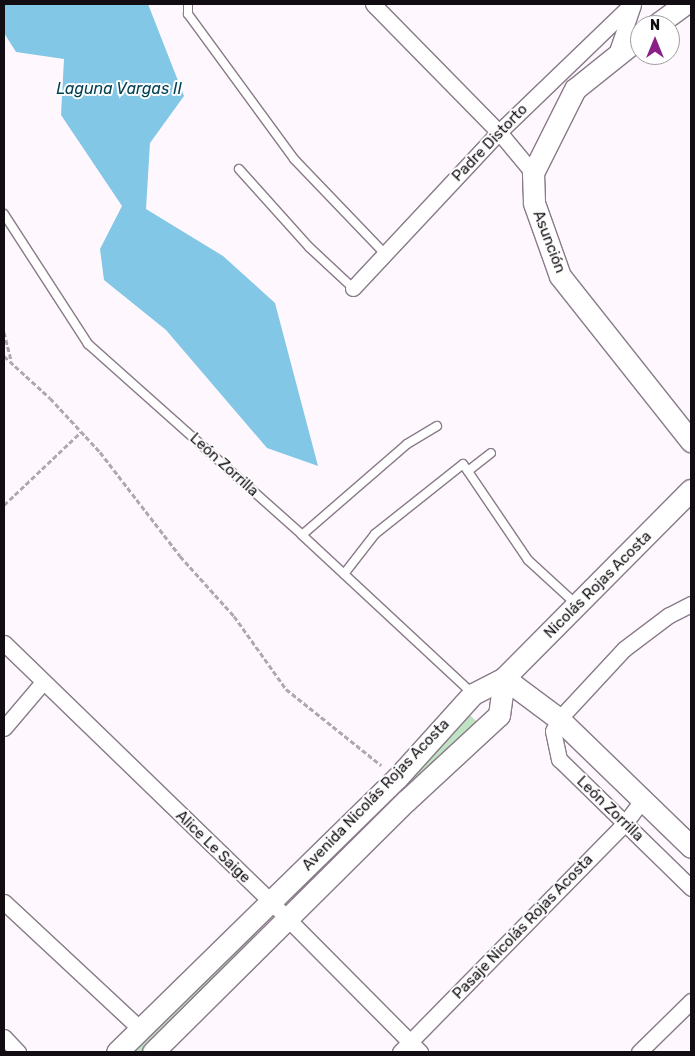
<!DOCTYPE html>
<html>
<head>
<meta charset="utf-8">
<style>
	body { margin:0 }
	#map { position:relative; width:695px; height:1056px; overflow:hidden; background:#fef7fe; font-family:Rubik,sans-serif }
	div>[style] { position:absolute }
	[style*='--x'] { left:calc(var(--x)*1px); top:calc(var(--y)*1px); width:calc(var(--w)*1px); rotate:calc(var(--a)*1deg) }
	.green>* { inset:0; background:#bfe4c3; transform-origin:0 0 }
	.water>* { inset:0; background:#82c7e5 }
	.path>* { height:3px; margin-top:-1.5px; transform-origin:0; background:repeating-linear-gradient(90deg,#afa8af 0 5px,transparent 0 7.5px) }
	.roads { filter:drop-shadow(1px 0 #897b89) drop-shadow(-1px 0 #897b89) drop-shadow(0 1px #897b89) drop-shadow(0 -1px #897b89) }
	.lane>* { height:8px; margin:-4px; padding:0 4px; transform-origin:4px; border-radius:4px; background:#fff }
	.street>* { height:15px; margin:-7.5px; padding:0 7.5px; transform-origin:7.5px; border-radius:7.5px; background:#fff }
	.secondary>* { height:21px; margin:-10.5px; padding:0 10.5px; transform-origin:10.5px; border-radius:10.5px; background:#fff }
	span { translate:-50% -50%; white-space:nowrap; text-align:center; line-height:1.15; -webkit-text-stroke:4px #fff; paint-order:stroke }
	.street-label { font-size:15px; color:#120d12 }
	.water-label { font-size:16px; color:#034256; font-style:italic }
	.frame { position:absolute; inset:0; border:5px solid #120d12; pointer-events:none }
	.north { position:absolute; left:630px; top:15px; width:50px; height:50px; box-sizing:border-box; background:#fff; border:1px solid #a09ea0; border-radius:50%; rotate:0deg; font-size:14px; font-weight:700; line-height:20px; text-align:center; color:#120d12 }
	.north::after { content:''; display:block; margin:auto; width:18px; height:22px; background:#8b2187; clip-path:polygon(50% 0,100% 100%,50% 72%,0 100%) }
</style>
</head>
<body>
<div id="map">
	<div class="green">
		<div style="left:470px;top:715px;width:10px;height:251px;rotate:45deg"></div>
		<div style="left:251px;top:931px;width:10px;height:173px;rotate:45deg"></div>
	</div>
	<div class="water">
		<div style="clip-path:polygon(4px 4px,148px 4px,184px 96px,150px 143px,146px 209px,223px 256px,275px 303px,318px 466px,267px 448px,166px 330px,104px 280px,100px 249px,122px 206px,61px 115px,64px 59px,16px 52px,4px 33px)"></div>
	</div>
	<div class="path">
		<div style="--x:4;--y:332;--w:30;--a:76"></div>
		<div style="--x:4;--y:356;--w:62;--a:42.4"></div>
		<div style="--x:50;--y:398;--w:74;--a:47.2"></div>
		<div style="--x:100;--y:452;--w:131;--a:52.4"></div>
		<div style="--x:180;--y:556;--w:81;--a:48"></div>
		<div style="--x:234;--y:616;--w:90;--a:54.5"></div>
		<div style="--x:286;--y:689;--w:122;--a:38.7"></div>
		<div style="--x:4;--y:505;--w:106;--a:-43.5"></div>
	</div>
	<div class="roads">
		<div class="lane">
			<div style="--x:188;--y:4;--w:10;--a:90"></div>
			<div style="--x:188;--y:14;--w:180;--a:53.8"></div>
			<div style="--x:294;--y:159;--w:132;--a:46.2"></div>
			<div style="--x:239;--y:169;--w:105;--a:48.1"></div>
			<div style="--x:309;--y:247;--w:60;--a:43"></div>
			<div style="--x:4;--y:214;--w:155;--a:57.1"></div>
			<div style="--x:88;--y:344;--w:287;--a:41.7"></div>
			<div style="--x:302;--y:535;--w:231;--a:42.9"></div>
			<div style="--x:468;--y:471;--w:29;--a:-38"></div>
			<div style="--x:302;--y:535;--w:139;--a:-40.9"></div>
			<div style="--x:407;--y:444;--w:35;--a:-31"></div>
			<div style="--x:344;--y:574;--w:51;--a:-52.2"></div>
			<div style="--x:375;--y:534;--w:112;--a:-38.5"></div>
			<div style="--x:463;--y:464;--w:116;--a:55.9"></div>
			<div style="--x:528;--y:560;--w:64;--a:42.5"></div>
		</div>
		<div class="street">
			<div style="--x:373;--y:4;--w:180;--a:45.5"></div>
			<div style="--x:499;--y:132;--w:53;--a:50.3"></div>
			<div style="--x:616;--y:54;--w:52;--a:-70.9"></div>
			<div style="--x:353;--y:288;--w:214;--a:-46.9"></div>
			<div style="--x:499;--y:132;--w:185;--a:-43.9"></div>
			<div style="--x:691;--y:604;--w:25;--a:153"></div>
			<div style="--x:669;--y:615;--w:56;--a:142.9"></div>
			<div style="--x:624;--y:649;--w:96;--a:132.9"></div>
			<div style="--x:559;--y:719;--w:13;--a:117"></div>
			<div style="--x:553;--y:731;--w:29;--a:78"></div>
			<div style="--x:559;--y:759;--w:185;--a:44.3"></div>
			<div style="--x:4;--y:643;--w:371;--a:44.1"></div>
			<div style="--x:270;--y:901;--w:213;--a:45.2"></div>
			<div style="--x:4;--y:728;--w:60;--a:-49.7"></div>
			<div style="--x:4;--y:902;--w:186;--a:43"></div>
			<div style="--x:4;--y:1037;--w:21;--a:47"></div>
			<div style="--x:400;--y:1052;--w:321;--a:-45.5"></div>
			<div style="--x:625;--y:823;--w:30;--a:-53"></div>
			<div style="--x:639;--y:1052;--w:73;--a:-44.4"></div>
		</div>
		<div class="secondary">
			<div style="--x:656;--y:25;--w:36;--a:-36"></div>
			<div style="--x:640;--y:37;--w:83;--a:141.3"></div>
			<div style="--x:575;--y:89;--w:94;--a:116.6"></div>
			<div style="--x:533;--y:173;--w:30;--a:88"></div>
			<div style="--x:534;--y:203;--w:77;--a:70.4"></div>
			<div style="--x:560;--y:276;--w:211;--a:51.6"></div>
			<div style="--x:504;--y:678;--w:69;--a:36.7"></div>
			<div style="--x:559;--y:719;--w:184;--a:44.1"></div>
			<div style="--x:117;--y:1052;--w:392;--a:-44.4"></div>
			<div style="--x:397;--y:778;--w:113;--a:-47.9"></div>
			<div style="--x:473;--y:694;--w:35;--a:-27"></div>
			<div style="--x:504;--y:678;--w:265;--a:-45.2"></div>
			<div style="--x:153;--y:1052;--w:356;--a:-44.8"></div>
			<div style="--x:406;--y:801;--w:127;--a:-42.8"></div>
			<div style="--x:499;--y:715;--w:37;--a:-82"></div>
		</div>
	</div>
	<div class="street-label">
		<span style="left:490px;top:143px;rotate:-46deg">Padre Distorto</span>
		<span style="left:549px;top:242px;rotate:69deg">Asunción</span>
		<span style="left:224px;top:465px;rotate:42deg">León Zorrilla</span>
		<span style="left:598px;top:585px;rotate:-45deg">Nicolás Rojas Acosta</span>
		<span style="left:376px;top:795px;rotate:-46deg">Avenida Nicolás Rojas Acosta</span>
		<span style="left:610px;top:809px;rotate:44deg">León Zorrilla</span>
		<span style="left:213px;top:847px;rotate:44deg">Alice Le Saige</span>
		<span style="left:523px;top:927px;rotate:-46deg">Pasaje Nicolás Rojas Acosta</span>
	</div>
	<div class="water-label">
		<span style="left:119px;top:89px">Laguna Vargas II</span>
	</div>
	<div class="frame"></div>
	<div class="north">N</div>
</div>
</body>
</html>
